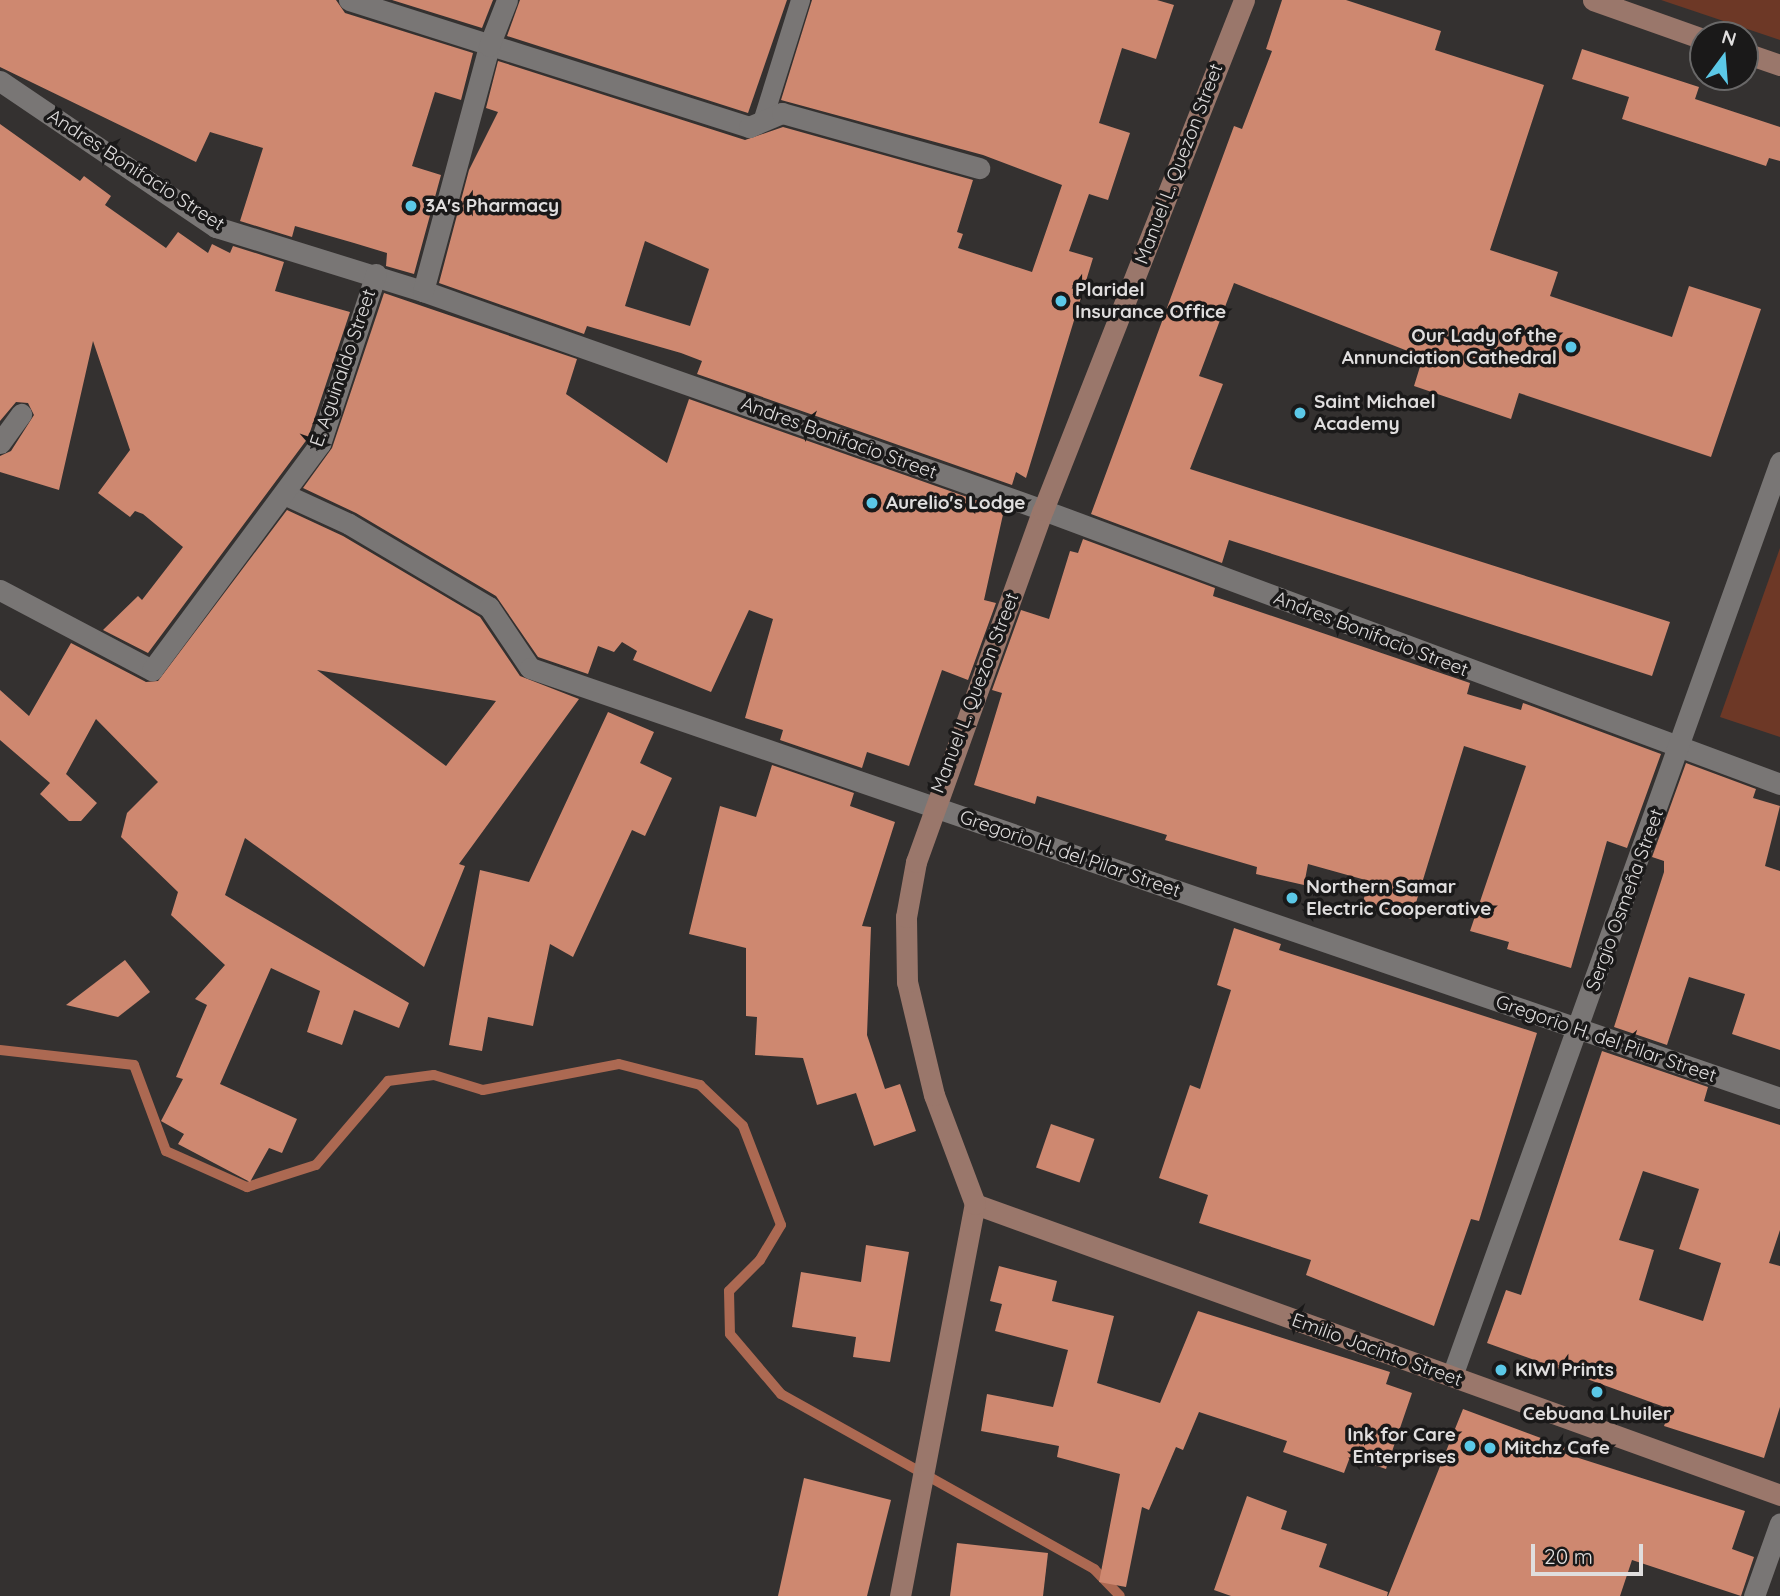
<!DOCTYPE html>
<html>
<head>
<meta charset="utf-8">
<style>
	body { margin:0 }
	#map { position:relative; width:1780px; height:1596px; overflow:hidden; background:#343130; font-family:Quicksand,sans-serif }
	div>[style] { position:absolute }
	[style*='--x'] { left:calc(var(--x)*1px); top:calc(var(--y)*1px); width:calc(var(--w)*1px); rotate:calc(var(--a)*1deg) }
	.green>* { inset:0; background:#6d3826 }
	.stream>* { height:10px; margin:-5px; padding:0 5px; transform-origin:5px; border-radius:5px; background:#ac6952 }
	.building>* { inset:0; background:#ce8870; transform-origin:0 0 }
	.lane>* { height:19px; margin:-9.5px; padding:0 9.5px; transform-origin:9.5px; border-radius:9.5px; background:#797675 }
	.street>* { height:21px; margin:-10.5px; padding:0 10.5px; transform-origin:10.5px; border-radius:10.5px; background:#797675 }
	.secondary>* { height:21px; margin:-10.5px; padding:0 10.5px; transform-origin:10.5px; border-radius:10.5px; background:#9a776b }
	.dots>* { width:19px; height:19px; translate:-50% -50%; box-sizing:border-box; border:4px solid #1a1919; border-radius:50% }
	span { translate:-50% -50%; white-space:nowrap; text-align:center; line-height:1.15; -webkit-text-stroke:7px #1a1919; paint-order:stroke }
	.street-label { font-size:19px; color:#e0dede }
	.poi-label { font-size:19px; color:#e0dede; font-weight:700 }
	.left { translate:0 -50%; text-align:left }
	.right { translate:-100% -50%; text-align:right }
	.north { position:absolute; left:1689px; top:21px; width:70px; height:70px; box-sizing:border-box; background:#1a1919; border:2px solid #696868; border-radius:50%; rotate:16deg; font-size:19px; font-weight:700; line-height:28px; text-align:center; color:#e0dede }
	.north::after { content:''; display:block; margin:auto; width:24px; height:32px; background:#5bc8e7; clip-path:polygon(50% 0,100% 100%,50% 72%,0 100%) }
	.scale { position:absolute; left:1531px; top:1544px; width:112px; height:32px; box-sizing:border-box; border:4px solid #e0dede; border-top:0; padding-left:9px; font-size:21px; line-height:24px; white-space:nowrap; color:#e0dede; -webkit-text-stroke:5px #1a1919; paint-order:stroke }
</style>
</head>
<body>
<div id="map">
	<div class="green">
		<div style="clip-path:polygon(1661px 0,1780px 0,1780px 40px)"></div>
		<div style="clip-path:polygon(1780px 548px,1780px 737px,1720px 717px)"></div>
	</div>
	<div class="stream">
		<div style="--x:0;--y:1050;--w:135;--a:6.4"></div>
		<div style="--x:134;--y:1065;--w:92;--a:69.6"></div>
		<div style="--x:166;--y:1151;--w:89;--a:24"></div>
		<div style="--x:247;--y:1187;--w:72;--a:-17.7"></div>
		<div style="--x:316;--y:1165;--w:111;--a:-49.4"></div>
		<div style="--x:388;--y:1081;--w:46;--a:-7.4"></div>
		<div style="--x:434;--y:1075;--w:51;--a:17"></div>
		<div style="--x:483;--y:1090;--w:138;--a:-10.8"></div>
		<div style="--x:619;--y:1064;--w:84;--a:14.5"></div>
		<div style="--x:700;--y:1085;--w:59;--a:43.6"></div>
		<div style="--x:743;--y:1126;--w:106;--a:69"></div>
		<div style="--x:781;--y:1225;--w:41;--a:121"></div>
		<div style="--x:760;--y:1260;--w:44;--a:135"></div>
		<div style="--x:729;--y:1291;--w:43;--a:88.7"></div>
		<div style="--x:730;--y:1334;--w:79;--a:49.6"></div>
		<div style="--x:781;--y:1394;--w:359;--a:29.2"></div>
		<div style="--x:1094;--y:1569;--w:37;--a:46"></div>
	</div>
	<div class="building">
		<div style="clip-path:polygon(0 0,336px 0,345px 13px,473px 53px,461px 100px,435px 92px,412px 166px,441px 175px,414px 274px,386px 266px,387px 253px,354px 243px,295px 226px,292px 237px,240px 221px,263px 148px,210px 132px,196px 162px,0 67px)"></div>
		<div style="clip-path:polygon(392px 0,493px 0,482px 28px)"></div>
		<div style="clip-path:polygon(520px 0,787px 0,748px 113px,507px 36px)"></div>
		<div style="clip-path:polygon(evenodd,812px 0,1157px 0,1174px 5px,1156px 59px,1122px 48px,1099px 123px,1130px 133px,1108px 200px,1089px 194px,1069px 251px,1093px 258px,1026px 478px,1016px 472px,1012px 485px,697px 374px,702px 361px,681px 353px,587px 326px,584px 334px,439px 283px,469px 170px,498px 112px,486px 108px,498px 61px,745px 140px,783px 127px,973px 180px,957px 232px,963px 234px,958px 248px,1032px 272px,1062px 185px,983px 155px,781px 100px,812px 0,645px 241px,709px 269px,690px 326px,625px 306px,645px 241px)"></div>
		<div style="clip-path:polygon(1282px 0,1346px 0,1441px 31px,1435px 50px,1544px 85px,1490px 250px,1558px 272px,1550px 296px,1672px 337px,1689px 286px,1761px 309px,1711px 457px,1519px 393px,1511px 419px,1414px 386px,1423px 357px,1234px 283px,1199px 376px,1223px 384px,1190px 469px,1670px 622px,1652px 676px,1229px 540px,1222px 563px,1091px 514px,1234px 126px,1242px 129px,1272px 51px,1266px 49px)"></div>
		<div style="clip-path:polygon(1582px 49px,1699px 87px,1695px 99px,1780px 127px,1780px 161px,1769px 158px,1766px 166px,1622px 119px,1629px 97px,1572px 79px)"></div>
		<div style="clip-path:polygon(0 124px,80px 181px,84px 176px,111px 196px,105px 205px,166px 248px,178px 232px,208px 253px,212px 244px,230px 253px,233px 246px,284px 262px,275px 291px,350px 312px,308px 438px,148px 653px,103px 630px,138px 596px,142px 600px,183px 547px,143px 514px,135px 511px,130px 517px,98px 493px,130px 450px,93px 341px,59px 490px,0 472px,0 456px,11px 451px,34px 415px,28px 403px,16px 402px,0 421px)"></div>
		<div style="clip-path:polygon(384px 293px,577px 359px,566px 394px,667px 463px,689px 399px,1004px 510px,984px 600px,996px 603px,968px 680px,942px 670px,909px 766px,867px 752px,862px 768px,780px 740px,783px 730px,745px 718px,773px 619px,749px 610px,711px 692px,633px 660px,637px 651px,622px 642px,614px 652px,598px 646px,588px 674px,538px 657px,496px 596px,356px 513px,303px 488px,332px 448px)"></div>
		<div style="clip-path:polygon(evenodd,287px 510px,343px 536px,480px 617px,520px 676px,579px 699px,459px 864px,465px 866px,424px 967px,245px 838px,225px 895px,409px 1003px,399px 1028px,354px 1010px,342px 1045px,307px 1032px,320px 991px,271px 968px,220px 1084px,297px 1119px,282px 1153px,269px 1148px,250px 1182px,178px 1144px,184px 1134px,161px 1121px,183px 1079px,176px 1077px,207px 1005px,195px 999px,225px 965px,171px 915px,178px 892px,121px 837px,127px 813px,158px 782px,96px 719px,66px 774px,97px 803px,81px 821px,69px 821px,40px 794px,50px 783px,0 740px,0 690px,29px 716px,71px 643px,146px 682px,158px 681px,287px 510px,317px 670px,496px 701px,446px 766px,317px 670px)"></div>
		<div style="clip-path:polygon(1083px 539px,1215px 588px,1213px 596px,1470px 683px,1467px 694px,1521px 710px,1523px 703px,1661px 754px,1627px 848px,1607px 841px,1571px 968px,1507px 949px,1509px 942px,1470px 931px,1526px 766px,1464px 746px,1411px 919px,1362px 905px,1369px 881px,1308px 864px,1304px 885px,1256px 874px,1257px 867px,1165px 840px,1167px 835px,1037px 796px,1035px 804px,974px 785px,1002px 693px,992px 690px,1021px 610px,1049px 619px,1070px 551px,1078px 553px)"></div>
		<div style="clip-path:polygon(608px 712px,654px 732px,640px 763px,672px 778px,645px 836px,632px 830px,573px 957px,550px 944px,533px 1026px,488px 1017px,482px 1051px,449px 1045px,480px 870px,529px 882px)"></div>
		<div style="clip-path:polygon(1686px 763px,1756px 789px,1753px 798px,1780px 806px,1765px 866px,1780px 871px,1780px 1050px,1732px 1034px,1745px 994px,1689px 977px,1667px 1045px,1614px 1027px,1664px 872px,1664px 861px,1652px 857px)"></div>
		<div style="clip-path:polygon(772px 765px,854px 793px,850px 806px,895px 822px,862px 926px,871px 927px,867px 1035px,885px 1089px,900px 1084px,916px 1131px,874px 1146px,856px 1093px,817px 1105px,803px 1058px,755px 1055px,757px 1017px,746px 1016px,746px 948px,689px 934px,720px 806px,756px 817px)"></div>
		<div style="clip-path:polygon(1234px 928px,1281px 944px,1279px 950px,1537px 1033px,1479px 1221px,1471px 1219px,1434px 1326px,1306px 1275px,1311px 1260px,1199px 1223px,1208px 1195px,1159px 1178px,1190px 1085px,1200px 1089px,1231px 990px,1217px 985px)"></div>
		<div style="clip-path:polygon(125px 960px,150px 992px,118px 1017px,66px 1005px)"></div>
		<div style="clip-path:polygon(evenodd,1602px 1051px,1708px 1087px,1704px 1101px,1780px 1125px,1780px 1230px,1769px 1263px,1780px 1266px,1780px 1407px,1764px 1458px,1664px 1426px,1670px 1409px,1487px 1343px,1506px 1290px,1521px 1295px,1602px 1051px,1643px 1171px,1699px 1189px,1679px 1249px,1721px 1263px,1703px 1321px,1639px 1300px,1654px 1250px,1619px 1240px,1643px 1171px)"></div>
		<div style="left:1051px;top:1124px;width:46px;height:46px;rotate:19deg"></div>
		<div style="clip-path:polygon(866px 1245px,909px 1252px,890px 1362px,853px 1357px,856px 1337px,792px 1327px,801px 1272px,861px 1282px)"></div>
		<div style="clip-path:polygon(999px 1266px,1057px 1281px,1052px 1301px,1114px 1316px,1097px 1383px,1160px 1403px,1198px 1311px,1390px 1372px,1386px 1384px,1412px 1393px,1386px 1469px,1350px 1457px,1344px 1473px,1283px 1452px,1287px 1441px,1199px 1412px,1183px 1450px,1176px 1447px,1149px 1510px,1142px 1507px,1126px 1587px,1099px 1582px,1120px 1474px,1057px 1457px,1059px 1446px,981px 1431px,987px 1394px,1053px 1407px,1068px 1350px,995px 1331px,1002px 1304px,990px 1301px)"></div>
		<div style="clip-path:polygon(1463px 1409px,1565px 1447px,1563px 1453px,1745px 1511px,1732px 1549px,1754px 1557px,1741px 1596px,1632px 1560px,1620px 1596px,1388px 1596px)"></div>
		<div style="clip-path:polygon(804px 1478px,891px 1500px,867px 1596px,778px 1596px)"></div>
		<div style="clip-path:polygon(1247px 1496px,1287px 1511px,1281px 1529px,1327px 1544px,1319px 1567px,1388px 1592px,1387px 1596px,1231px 1596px,1214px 1590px)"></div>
		<div style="clip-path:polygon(957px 1543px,1048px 1553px,1043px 1596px,950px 1596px)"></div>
	</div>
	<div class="lane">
		<div style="--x:763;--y:118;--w:124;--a:-72.6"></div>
	</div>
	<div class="street">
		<div style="--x:349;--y:0;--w:420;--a:17.6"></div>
		<div style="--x:749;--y:127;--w:36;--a:-23"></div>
		<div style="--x:782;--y:113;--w:205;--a:15.6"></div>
		<div style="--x:0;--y:81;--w:261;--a:34.1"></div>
		<div style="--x:216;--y:227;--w:217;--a:17.2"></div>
		<div style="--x:423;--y:291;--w:658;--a:19.45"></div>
		<div style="--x:1043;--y:510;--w:786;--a:20.39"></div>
		<div style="--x:423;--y:291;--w:254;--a:-74.9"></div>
		<div style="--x:489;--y:46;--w:49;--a:-68.6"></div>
		<div style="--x:0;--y:443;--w:36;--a:-54"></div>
		<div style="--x:286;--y:495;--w:69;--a:24.7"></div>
		<div style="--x:349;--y:524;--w:163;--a:30.7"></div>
		<div style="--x:489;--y:607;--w:73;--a:56.1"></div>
		<div style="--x:530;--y:668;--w:1322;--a:18.98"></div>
		<div style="--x:0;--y:590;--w:172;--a:27.8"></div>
		<div style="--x:152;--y:670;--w:282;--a:-53.4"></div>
		<div style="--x:320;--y:444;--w:179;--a:-71.8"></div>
		<div style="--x:1452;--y:1376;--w:971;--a:-70.26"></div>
		<div style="--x:1754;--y:1596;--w:77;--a:-70.4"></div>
	</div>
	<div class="secondary">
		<div style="--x:1593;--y:0;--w:117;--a:19.5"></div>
		<div style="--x:1745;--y:53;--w:37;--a:19"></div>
		<div style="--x:975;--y:1204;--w:856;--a:19.87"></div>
		<div style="--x:900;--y:1596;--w:399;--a:-79.2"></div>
		<div style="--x:975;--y:1204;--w:116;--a:-110.6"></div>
		<div style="--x:934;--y:1095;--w:116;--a:-103.4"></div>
		<div style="--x:907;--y:982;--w:65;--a:-90.9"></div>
		<div style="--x:906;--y:917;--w:56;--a:-79.7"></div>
		<div style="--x:916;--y:862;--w:374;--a:-70.2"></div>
		<div style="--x:1043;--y:510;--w:548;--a:-68.49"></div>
	</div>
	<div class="dots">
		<div style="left:411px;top:206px;background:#5bc8e7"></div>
		<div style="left:1061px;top:301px;background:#5bc8e7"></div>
		<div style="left:1571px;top:347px;background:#5bc8e7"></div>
		<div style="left:1300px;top:413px;background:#5bc8e7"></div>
		<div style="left:872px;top:503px;background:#5bc8e7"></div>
		<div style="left:1292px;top:898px;background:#5bc8e7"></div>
		<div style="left:1501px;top:1370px;background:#5bc8e7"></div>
		<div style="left:1597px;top:1392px;background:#5bc8e7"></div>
		<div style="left:1470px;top:1446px;background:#5bc8e7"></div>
		<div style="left:1490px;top:1448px;background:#5bc8e7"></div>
	</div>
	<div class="street-label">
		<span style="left:1179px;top:164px;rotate:-69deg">Manuel L. Quezon Street</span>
		<span style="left:136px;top:170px;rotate:33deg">Andres Bonifacio Street</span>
		<span style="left:343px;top:368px;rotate:-71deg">E. Aguinaldo Street</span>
		<span style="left:839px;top:438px;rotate:20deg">Andres Bonifacio Street</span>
		<span style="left:1371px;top:634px;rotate:21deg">Andres Bonifacio Street</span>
		<span style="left:975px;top:693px;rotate:-69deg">Manuel L. Quezon Street</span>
		<span style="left:1070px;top:854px;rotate:19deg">Gregorio H. del Pilar Street</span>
		<span style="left:1625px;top:900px;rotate:-70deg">Sergio Osmeña Street</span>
		<span style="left:1606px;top:1039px;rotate:19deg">Gregorio H. del Pilar Street</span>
		<span style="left:1377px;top:1350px;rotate:20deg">Emilio Jacinto Street</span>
	</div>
	<div class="poi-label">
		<span class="left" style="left:425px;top:206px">3A's Pharmacy</span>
		<span class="left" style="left:1075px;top:301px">Plaridel<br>Insurance Office</span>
		<span class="right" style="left:1557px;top:347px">Our Lady of the<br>Annunciation Cathedral</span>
		<span class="left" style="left:1314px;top:413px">Saint Michael<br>Academy</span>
		<span class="left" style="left:886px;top:503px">Aurelio's Lodge</span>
		<span class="left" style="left:1306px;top:898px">Northern Samar<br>Electric Cooperative</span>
		<span class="left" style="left:1515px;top:1370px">KIWI Prints</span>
		<span style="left:1597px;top:1414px">Cebuana Lhuiler</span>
		<span class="right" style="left:1456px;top:1446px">Ink for Care<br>Enterprises</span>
		<span class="left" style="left:1504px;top:1448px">Mitchz Cafe</span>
	</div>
	<div class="north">N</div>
	<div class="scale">20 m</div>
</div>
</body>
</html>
